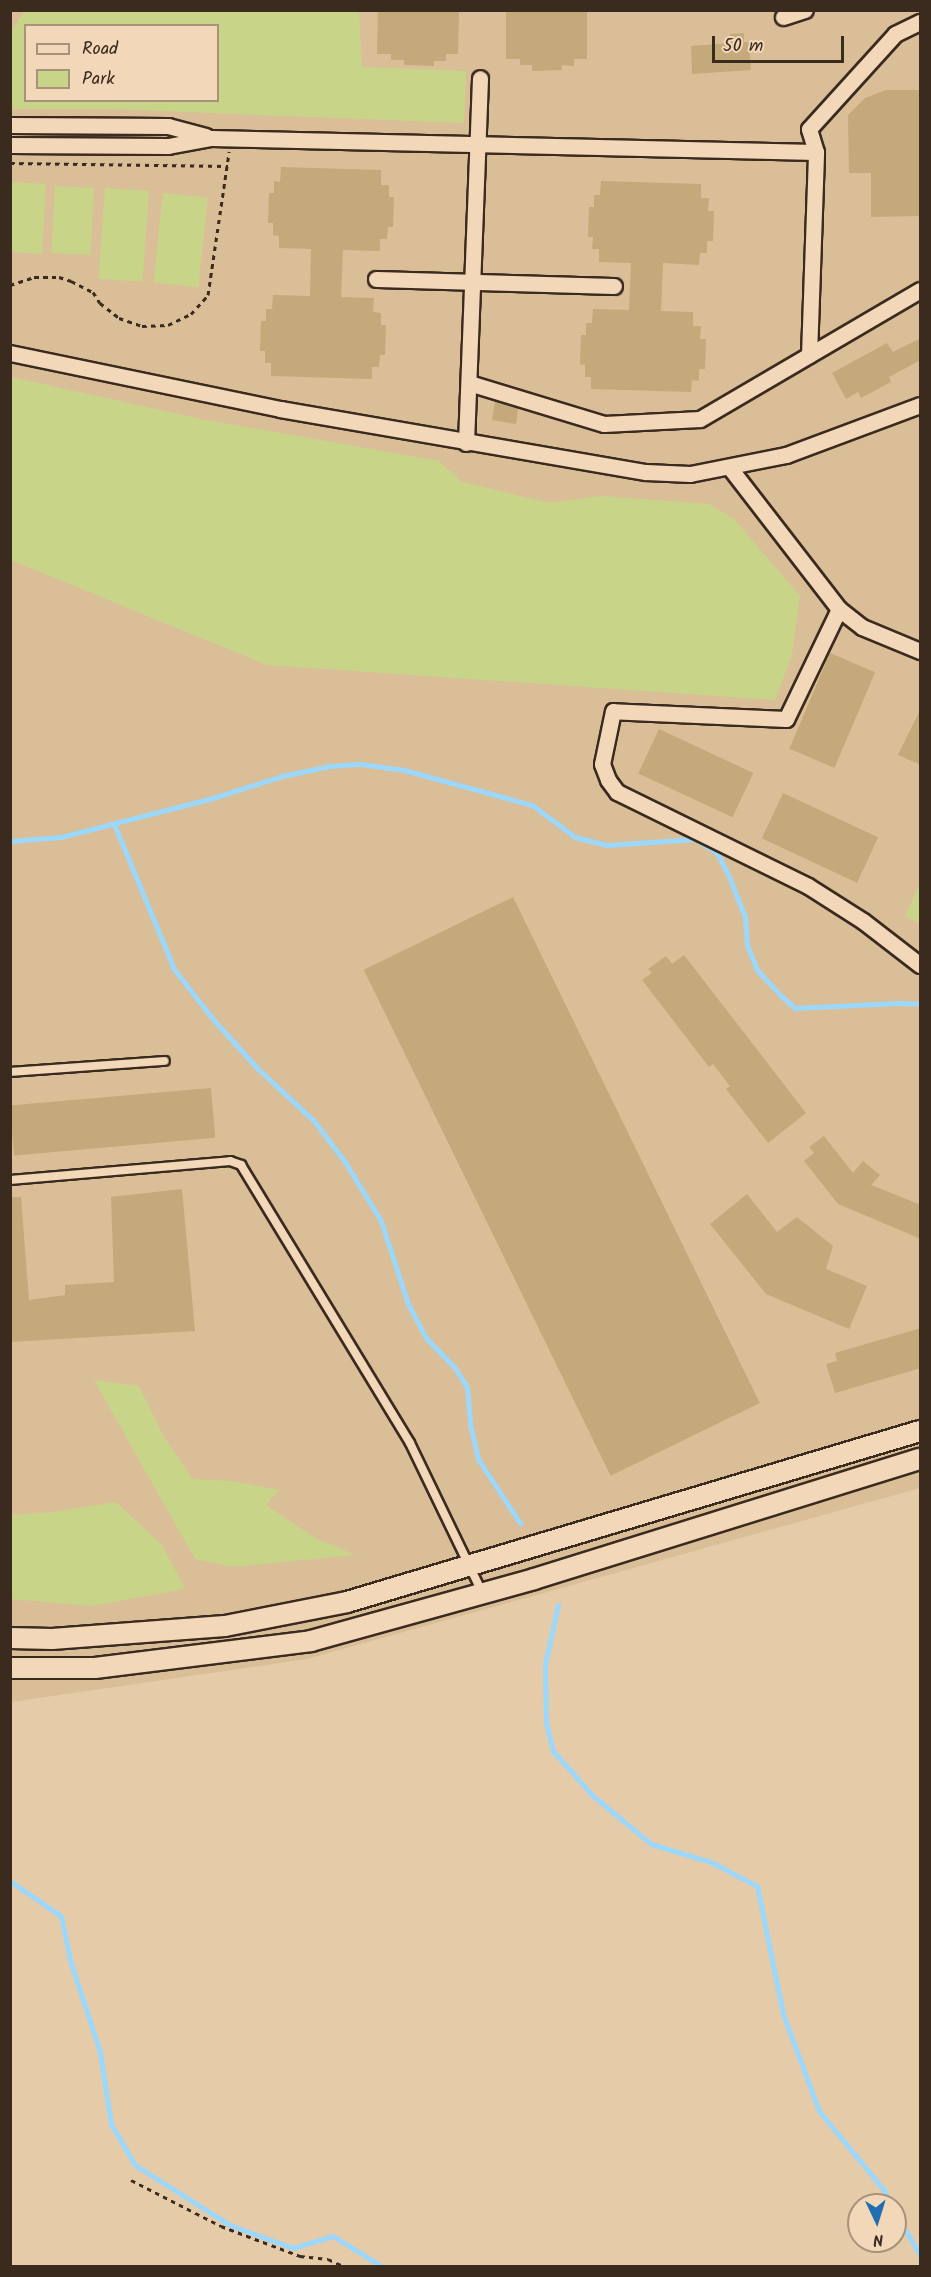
<!DOCTYPE html>
<html>
<head>
<meta charset="utf-8">
<style>
	body { margin:0 }
	#map { position:relative; width:931px; height:2277px; overflow:hidden; background:#e6cba8; font-family:Kalam,sans-serif }
	div>[style] { position:absolute }
	[style*='--x'] { left:calc(var(--x)*1px); top:calc(var(--y)*1px); width:calc(var(--w)*1px); rotate:calc(var(--a)*1deg) }
	.built>* { inset:0; background:#d9be98 }
	.green>* { inset:0; background:#c8d589; transform-origin:0 0 }
	.stream>* { height:5px; margin:-2.5px; padding:0 2.5px; transform-origin:2.5px; border-radius:2.5px; background:#9bd8fc }
	.building>* { inset:0; background:#c4a97b; transform-origin:0 0 }
	.path>* { height:3px; margin-top:-1.5px; transform-origin:0; background:repeating-linear-gradient(90deg,#3b2a1e 0 4.5px,transparent 0 9px) }
	.roads { filter:drop-shadow(2px 0 #3b2a1e) drop-shadow(-2px 0 #3b2a1e) drop-shadow(0 2px #3b2a1e) drop-shadow(0 -2px #3b2a1e) }
	.service>* { height:8px; margin:-4px; padding:0 4px; transform-origin:4px; border-radius:4px; background:#f2d7b9 }
	.minor>* { height:15px; margin:-7.5px; padding:0 7.5px; transform-origin:7.5px; border-radius:7.5px; background:#f2d7b9 }
	.tertiary>* { height:20px; margin:-10px; padding:0 10px; transform-origin:10px; border-radius:10px; background:#f2d7b9 }
	span { translate:-50% -50%; white-space:nowrap; text-align:center; line-height:1.15; -webkit-text-stroke:4.5px #f2d7b9; paint-order:stroke }
	.frame { position:absolute; inset:0; border:12px solid #3b2a1e; pointer-events:none }
	.legend { position:absolute; left:24px; top:24px; width:195px; height:78px; box-sizing:border-box; background:#f2d7b9; border:2px solid #a9927b; margin:0; padding:8px 10px; list-style:none; font-size:18px; color:#3b2a1e }
	.legend li { display:flex; align-items:center; gap:12px; height:30px }
	.legend b { width:30px; border:2px solid #a9927b }
	.north { position:absolute; left:847px; top:2193px; width:60px; height:60px; box-sizing:border-box; background:#f2d7b9; border:2px solid #a9927b; border-radius:50%; rotate:176deg; font-size:16px; font-weight:700; line-height:24px; text-align:center; color:#3b2a1e }
	.north::after { content:''; display:block; margin:auto; width:21px; height:27px; background:#1f6fb2; clip-path:polygon(50% 0,100% 100%,50% 72%,0 100%) }
	.scale { position:absolute; left:712px; top:36px; width:132px; height:27px; box-sizing:border-box; border:3px solid #3b2a1e; border-top:0; padding-left:8px; font-size:18px; line-height:21px; white-space:nowrap; color:#3b2a1e; -webkit-text-stroke:4px #f2d7b9; paint-order:stroke }
</style>
</head>
<body>
<div id="map">
	<div class="built">
		<div style="clip-path:polygon(evenodd,10px 11px,920px 11px,920px 1488px,307px 1659px,11px 1702px,10px 11px,26px 26px,218px 26px,218px 100px,26px 100px,26px 26px)"></div>
	</div>
	<div class="green">
		<div style="clip-path:polygon(evenodd,25px 11px,359px 11px,362px 67px,466px 71px,464px 123px,109px 109px,11px 109px,11px 31px,25px 11px,26px 26px,218px 26px,218px 100px,26px 100px,26px 26px)"></div>
		<div style="clip-path:polygon(10px 182px,46px 184px,42px 254px,11px 252px)"></div>
		<div style="left:55px;top:186px;width:39px;height:67px;rotate:3deg"></div>
		<div style="left:105px;top:188px;width:44px;height:91px;rotate:4deg"></div>
		<div style="left:163px;top:193px;width:45px;height:90px;rotate:6deg"></div>
		<div style="clip-path:polygon(11px 377px,201px 419px,439px 461px,462px 482px,549px 503px,601px 496px,709px 504px,734px 519px,800px 596px,792px 655px,775px 700px,267px 665px,11px 560px)"></div>
		<div style="clip-path:polygon(920px 883px,920px 924px,905px 916px)"></div>
		<div style="clip-path:polygon(94px 1380px,139px 1386px,164px 1437px,193px 1479px,232px 1481px,279px 1490px,266px 1505px,315px 1538px,355px 1555px,232px 1567px,195px 1559px)"></div>
		<div style="clip-path:polygon(116px 1502px,162px 1545px,185px 1589px,91px 1606px,11px 1599px,11px 1515px,53px 1512px)"></div>
	</div>
	<div class="stream">
		<div style="--x:114;--y:824;--w:157;--a:67.5"></div>
		<div style="--x:174;--y:969;--w:62;--a:52.2"></div>
		<div style="--x:212;--y:1018;--w:67;--a:48"></div>
		<div style="--x:257;--y:1068;--w:78;--a:42.9"></div>
		<div style="--x:314;--y:1121;--w:51;--a:52.9"></div>
		<div style="--x:345;--y:1162;--w:69;--a:58.6"></div>
		<div style="--x:381;--y:1221;--w:87;--a:72"></div>
		<div style="--x:408;--y:1304;--w:38;--a:62"></div>
		<div style="--x:426;--y:1338;--w:42;--a:46"></div>
		<div style="--x:455;--y:1368;--w:22;--a:58"></div>
		<div style="--x:467;--y:1387;--w:37;--a:85"></div>
		<div style="--x:470;--y:1424;--w:36;--a:77"></div>
		<div style="--x:478;--y:1459;--w:77;--a:56.7"></div>
		<div style="--x:10;--y:841;--w:51;--a:-4.5"></div>
		<div style="--x:61;--y:837;--w:157;--a:-14.4"></div>
		<div style="--x:213;--y:798;--w:72;--a:-17.7"></div>
		<div style="--x:282;--y:776;--w:49;--a:-11.8"></div>
		<div style="--x:330;--y:766;--w:31;--a:-4"></div>
		<div style="--x:361;--y:764;--w:43;--a:7.9"></div>
		<div style="--x:404;--y:770;--w:133;--a:15.3"></div>
		<div style="--x:532;--y:805;--w:54;--a:36.7"></div>
		<div style="--x:575;--y:837;--w:34;--a:14"></div>
		<div style="--x:608;--y:845;--w:87;--a:-3.9"></div>
		<div style="--x:695;--y:839;--w:26;--a:32"></div>
		<div style="--x:717;--y:853;--w:29;--a:63"></div>
		<div style="--x:730;--y:879;--w:41;--a:68.5"></div>
		<div style="--x:745;--y:917;--w:28;--a:86"></div>
		<div style="--x:747;--y:945;--w:27;--a:68"></div>
		<div style="--x:757;--y:970;--w:34;--a:47"></div>
		<div style="--x:780;--y:995;--w:20;--a:41"></div>
		<div style="--x:795;--y:1008;--w:102;--a:-2.8"></div>
		<div style="--x:897;--y:1003;--w:23;--a:2"></div>
		<div style="--x:558;--y:1605;--w:60;--a:102.4"></div>
		<div style="--x:545;--y:1664;--w:59;--a:89"></div>
		<div style="--x:546;--y:1723;--w:29;--a:76"></div>
		<div style="--x:553;--y:1751;--w:59;--a:48.4"></div>
		<div style="--x:592;--y:1795;--w:77;--a:39.7"></div>
		<div style="--x:651;--y:1844;--w:63;--a:16.7"></div>
		<div style="--x:711;--y:1862;--w:52;--a:27.6"></div>
		<div style="--x:757;--y:1886;--w:131;--a:78.5"></div>
		<div style="--x:783;--y:2014;--w:103;--a:69.6"></div>
		<div style="--x:819;--y:2111;--w:102;--a:50.6"></div>
		<div style="--x:884;--y:2190;--w:17;--a:65"></div>
		<div style="--x:10;--y:1881;--w:62;--a:34.5"></div>
		<div style="--x:61;--y:1916;--w:45;--a:78.4"></div>
		<div style="--x:70;--y:1960;--w:97;--a:71.9"></div>
		<div style="--x:100;--y:2052;--w:73;--a:81.3"></div>
		<div style="--x:111;--y:2124;--w:48;--a:59.7"></div>
		<div style="--x:135;--y:2165;--w:112;--a:32.3"></div>
		<div style="--x:230;--y:2225;--w:67;--a:20.1"></div>
		<div style="--x:293;--y:2248;--w:42;--a:-16.7"></div>
		<div style="--x:333;--y:2236;--w:57;--a:32"></div>
		<div style="--x:895;--y:2213;--w:49;--a:59.2"></div>
	</div>
	<div class="building">
		<div style="clip-path:polygon(378px 10px,459px 10px,458px 54px,446px 54px,446px 61px,434px 61px,434px 66px,404px 65px,404px 60px,391px 60px,391px 54px,377px 54px)"></div>
		<div style="clip-path:polygon(506px 10px,587px 10px,587px 59px,574px 59px,574px 66px,562px 65px,562px 70px,532px 71px,532px 65px,520px 65px,520px 59px,506px 59px)"></div>
		<div style="clip-path:polygon(744px 33px,744px 42px,749px 42px,751px 70px,692px 74px,691px 46px,731px 43px,730px 34px)"></div>
		<div style="clip-path:polygon(886px 90px,921px 90px,921px 216px,871px 217px,871px 173px,849px 173px,848px 115px,865px 98px)"></div>
		<div style="clip-path:polygon(281px 167px,381px 170px,381px 185px,389px 185px,389px 197px,394px 197px,393px 227px,388px 227px,387px 239px,380px 239px,380px 251px,343px 250px,341px 297px,374px 298px,373px 312px,381px 313px,381px 325px,386px 325px,385px 355px,380px 355px,379px 367px,372px 367px,372px 379px,271px 376px,271px 363px,265px 363px,265px 351px,260px 351px,261px 321px,266px 321px,266px 309px,272px 309px,273px 295px,310px 296px,311px 249px,279px 248px,279px 236px,273px 235px,273px 223px,268px 223px,269px 193px,274px 193px,274px 181px,280px 182px)"></div>
		<div style="clip-path:polygon(601px 181px,701px 184px,701px 198px,709px 198px,708px 211px,714px 211px,713px 241px,707px 241px,707px 253px,700px 253px,699px 265px,663px 263px,661px 311px,693px 312px,693px 326px,701px 326px,700px 339px,706px 339px,705px 369px,699px 369px,699px 381px,692px 380px,691px 392px,591px 389px,591px 377px,585px 377px,585px 364px,580px 365px,581px 335px,586px 335px,586px 323px,592px 323px,593px 309px,629px 310px,631px 263px,599px 262px,599px 249px,592px 249px,593px 237px,588px 237px,589px 207px,594px 207px,594px 195px,600px 195px)"></div>
		<div style="clip-path:polygon(921px 338px,921px 360px,889px 377px,891px 382px,861px 398px,858px 392px,846px 399px,832px 373px,887px 343px,893px 352px)"></div>
		<div style="clip-path:polygon(495px 401px,518px 408px,516px 424px,492px 420px)"></div>
		<div style="left:830px;top:653px;width:49px;height:104px;rotate:23deg"></div>
		<div style="clip-path:polygon(921px 708px,921px 765px,898px 755px)"></div>
		<div style="left:659px;top:729px;width:104px;height:49px;rotate:25deg"></div>
		<div style="left:783px;top:793px;width:105px;height:50px;rotate:25deg"></div>
		<div style="left:513px;top:897px;width:563px;height:166px;rotate:64deg"></div>
		<div style="clip-path:polygon(684px 955px,806px 1113px,768px 1143px,726px 1089px,730px 1086px,713px 1064px,709px 1067px,642px 980px,652px 973px,648px 969px,666px 956px,672px 964px)"></div>
		<div style="left:211px;top:1088px;width:50px;height:202px;rotate:85deg"></div>
		<div style="clip-path:polygon(824px 1136px,853px 1173px,863px 1161px,880px 1175px,871px 1185px,921px 1205px,921px 1239px,838px 1204px,804px 1161px,814px 1153px,809px 1147px)"></div>
		<div style="clip-path:polygon(182px 1189px,195px 1331px,10px 1342px,10px 1197px,21px 1197px,29px 1300px,65px 1295px,65px 1285px,114px 1282px,111px 1197px)"></div>
		<div style="clip-path:polygon(747px 1194px,777px 1232px,797px 1217px,833px 1246px,826px 1269px,867px 1286px,849px 1329px,766px 1294px,710px 1224px)"></div>
		<div style="clip-path:polygon(921px 1328px,921px 1368px,835px 1393px,826px 1364px,837px 1361px,835px 1353px)"></div>
	</div>
	<div class="path">
		<div style="--x:10;--y:163;--w:218;--a:0.8"></div>
		<div style="--x:10;--y:285;--w:25;--a:-18"></div>
		<div style="--x:34;--y:277;--w:25;--a:0"></div>
		<div style="--x:59;--y:277;--w:13;--a:18"></div>
		<div style="--x:71;--y:281;--w:25;--a:27"></div>
		<div style="--x:93;--y:292;--w:13;--a:58"></div>
		<div style="--x:100;--y:303;--w:24;--a:38"></div>
		<div style="--x:119;--y:318;--w:24;--a:19"></div>
		<div style="--x:142;--y:326;--w:26;--a:-2"></div>
		<div style="--x:168;--y:325;--w:25;--a:-26"></div>
		<div style="--x:191;--y:314;--w:25;--a:-48"></div>
		<div style="--x:208;--y:295;--w:145;--a:-81.6"></div>
		<div style="--x:131;--y:2180;--w:101;--a:27.1"></div>
		<div style="--x:221;--y:2226;--w:85;--a:20.8"></div>
		<div style="--x:300;--y:2256;--w:28;--a:6"></div>
		<div style="--x:328;--y:2259;--w:17;--a:25"></div>
	</div>
	<div class="roads">
		<div class="service">
			<div style="--x:10;--y:1072;--w:155;--a:-4.1"></div>
			<div style="--x:10;--y:1180;--w:221;--a:-4.9"></div>
			<div style="--x:230;--y:1161;--w:12;--a:20"></div>
			<div style="--x:241;--y:1165;--w:325;--a:58.7"></div>
			<div style="--x:410;--y:1443;--w:165;--a:64.2"></div>
		</div>
		<div class="minor">
			<div style="--x:783;--y:17;--w:23;--a:-18"></div>
			<div style="--x:10;--y:125;--w:158;--a:0.4"></div>
			<div style="--x:168;--y:126;--w:39;--a:15"></div>
			<div style="--x:10;--y:145;--w:158;--a:0.4"></div>
			<div style="--x:168;--y:146;--w:44;--a:-10.5"></div>
			<div style="--x:211;--y:138;--w:605;--a:1.33"></div>
			<div style="--x:376;--y:279;--w:238;--a:1.7"></div>
			<div style="--x:10;--y:353;--w:276;--a:11.7"></div>
			<div style="--x:280;--y:409;--w:371;--a:9.8"></div>
			<div style="--x:646;--y:472;--w:44;--a:2.6"></div>
			<div style="--x:690;--y:474;--w:98;--a:-11.2"></div>
			<div style="--x:786;--y:455;--w:143;--a:-20.5"></div>
			<div style="--x:809;--y:355;--w:203;--a:-88"></div>
			<div style="--x:816;--y:152;--w:24;--a:-107"></div>
			<div style="--x:809;--y:129;--w:128;--a:-47.8"></div>
			<div style="--x:895;--y:34;--w:28;--a:-26"></div>
			<div style="--x:469;--y:383;--w:141;--a:16.9"></div>
			<div style="--x:604;--y:424;--w:96;--a:-3"></div>
			<div style="--x:700;--y:419;--w:255;--a:-30.4"></div>
			<div style="--x:466;--y:443;--w:365;--a:-87.8"></div>
			<div style="--x:730;--y:468;--w:178;--a:52.3"></div>
			<div style="--x:839;--y:609;--w:29;--a:38"></div>
			<div style="--x:862;--y:627;--w:63;--a:22.5"></div>
			<div style="--x:839;--y:609;--w:122;--a:115.7"></div>
			<div style="--x:786;--y:719;--w:173;--a:-177.4"></div>
			<div style="--x:613;--y:711;--w:54;--a:101.7"></div>
			<div style="--x:602;--y:764;--w:17;--a:69"></div>
			<div style="--x:608;--y:780;--w:15;--a:53"></div>
			<div style="--x:617;--y:792;--w:213;--a:26.2"></div>
			<div style="--x:808;--y:886;--w:65;--a:32.5"></div>
			<div style="--x:863;--y:921;--w:72;--a:37.7"></div>
		</div>
		<div class="tertiary">
			<div style="--x:10;--y:1638;--w:42;--a:1.4"></div>
			<div style="--x:52;--y:1639;--w:173;--a:-4.3"></div>
			<div style="--x:225;--y:1626;--w:124;--a:-11.1"></div>
			<div style="--x:347;--y:1602;--w:598;--a:-16.62"></div>
			<div style="--x:10;--y:1668;--w:85;--a:0"></div>
			<div style="--x:95;--y:1668;--w:218;--a:-7.1"></div>
			<div style="--x:311;--y:1641;--w:231;--a:-15.5"></div>
			<div style="--x:534;--y:1579;--w:404;--a:-17.3"></div>
		</div>
	</div>
	<div class="frame"></div>
	<ul class="legend">
	<li><b style="height:8px;background:#f2d7b9"></b>Road</li>
	<li><b style="height:16px;background:#c8d589"></b>Park</li>
	</ul>
	<div class="north">N</div>
	<div class="scale">50 m</div>
</div>
</body>
</html>
